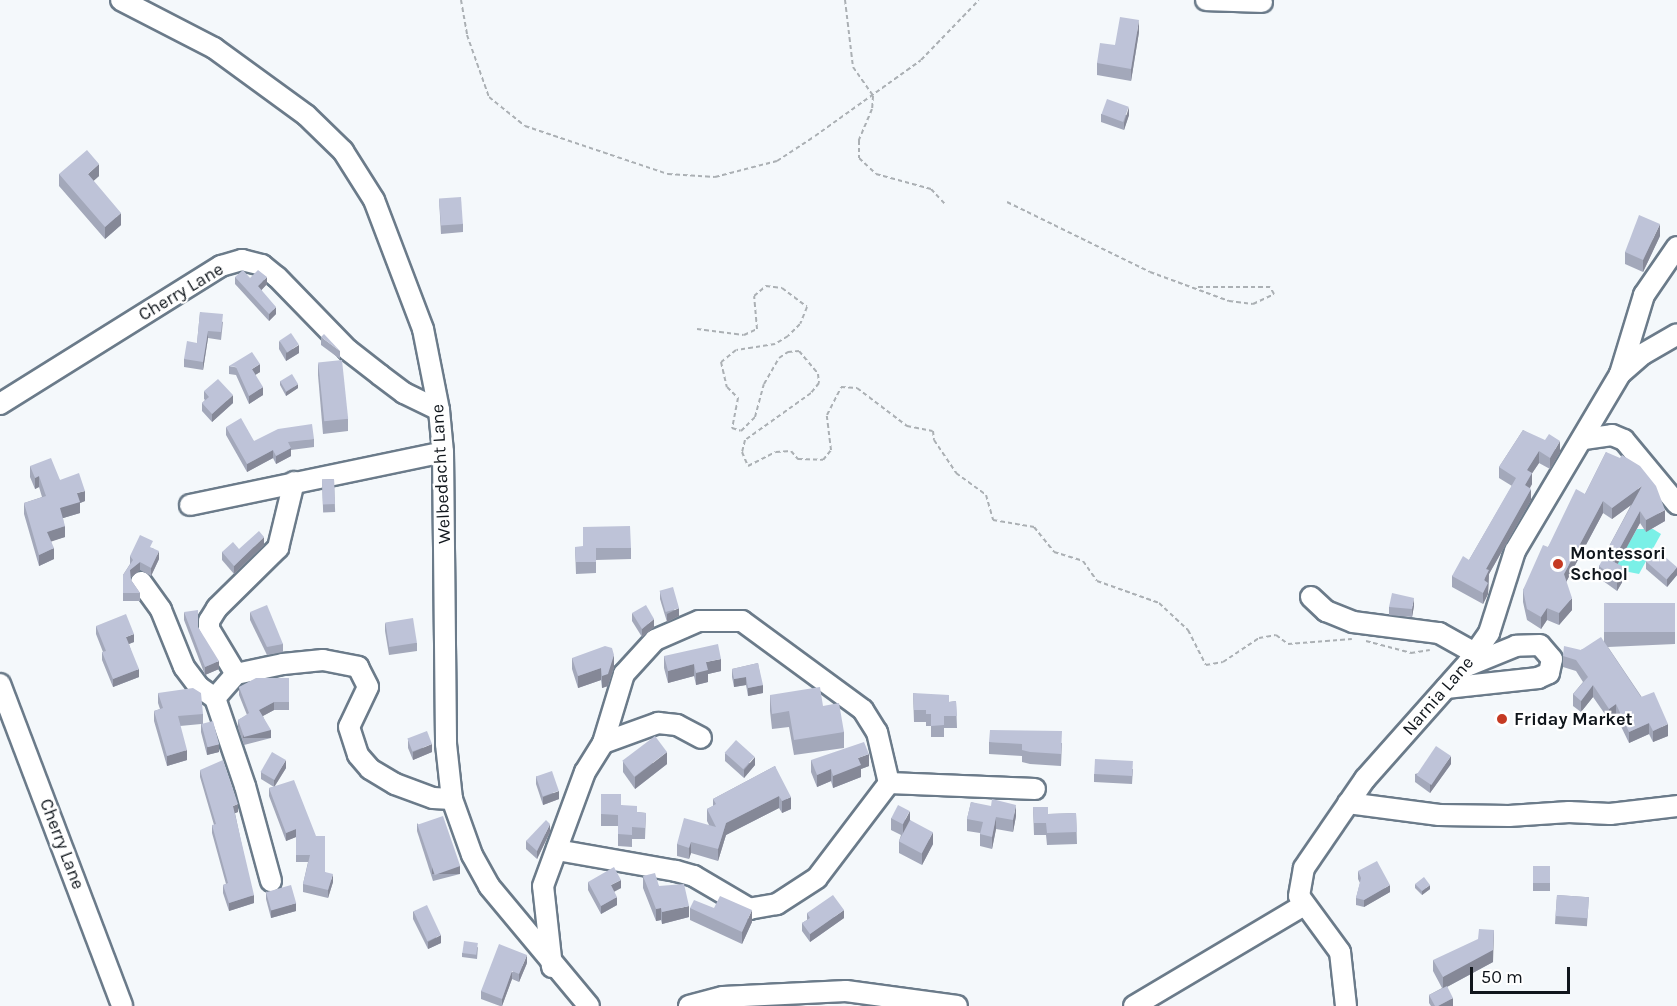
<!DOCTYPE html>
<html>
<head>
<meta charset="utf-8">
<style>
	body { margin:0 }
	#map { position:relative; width:1677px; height:1006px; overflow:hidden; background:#f4f8fb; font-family:Karla,sans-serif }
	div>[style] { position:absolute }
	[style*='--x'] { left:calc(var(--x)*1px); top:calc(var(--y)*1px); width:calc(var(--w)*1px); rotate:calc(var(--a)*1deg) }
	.water>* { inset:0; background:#7af0e7 }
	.path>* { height:2px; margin-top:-1px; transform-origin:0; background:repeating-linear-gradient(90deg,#abb0b4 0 4.5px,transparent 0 7.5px) }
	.roads { filter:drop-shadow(2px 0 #6b7b8a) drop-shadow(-2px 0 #6b7b8a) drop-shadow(0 2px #6b7b8a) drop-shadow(0 -2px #6b7b8a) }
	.minor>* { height:20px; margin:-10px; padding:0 10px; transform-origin:10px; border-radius:10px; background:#fff }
	.wall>* { inset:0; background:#a3a8ba; transform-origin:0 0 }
	.shaded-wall>* { inset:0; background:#858897; transform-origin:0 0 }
	.building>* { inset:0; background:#bec3d8; transform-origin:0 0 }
	.dots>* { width:16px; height:16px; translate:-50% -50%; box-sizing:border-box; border:3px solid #fff; border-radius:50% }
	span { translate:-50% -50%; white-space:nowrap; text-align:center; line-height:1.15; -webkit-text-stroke:4.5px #fff; paint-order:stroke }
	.street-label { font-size:18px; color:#10161c }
	.poi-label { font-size:18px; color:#10161c; font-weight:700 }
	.left { translate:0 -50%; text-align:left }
	.scale { position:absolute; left:1470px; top:967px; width:100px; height:27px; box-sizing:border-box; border:3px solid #10161c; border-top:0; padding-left:8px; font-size:18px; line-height:21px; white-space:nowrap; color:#10161c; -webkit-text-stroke:4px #fff; paint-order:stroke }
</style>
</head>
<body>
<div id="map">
	<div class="water">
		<div style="clip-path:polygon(1637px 529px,1653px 529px,1661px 534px,1639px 574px,1614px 569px)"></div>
	</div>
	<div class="path">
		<div style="--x:461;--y:0;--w:36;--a:80"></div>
		<div style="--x:467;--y:35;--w:66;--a:70.5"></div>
		<div style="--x:489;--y:97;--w:46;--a:38.9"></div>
		<div style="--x:525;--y:126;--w:151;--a:18.6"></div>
		<div style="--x:668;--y:174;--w:47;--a:3.7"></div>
		<div style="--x:715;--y:177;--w:64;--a:-14.5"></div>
		<div style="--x:777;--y:161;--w:45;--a:-33.3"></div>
		<div style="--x:815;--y:136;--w:130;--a:-35.6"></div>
		<div style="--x:921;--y:60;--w:83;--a:-46"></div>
		<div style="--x:845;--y:0;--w:67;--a:83.2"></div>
		<div style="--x:853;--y:67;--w:35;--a:55"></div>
		<div style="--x:873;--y:96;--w:13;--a:94"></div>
		<div style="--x:872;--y:109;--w:34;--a:113"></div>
		<div style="--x:859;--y:140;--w:18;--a:90"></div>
		<div style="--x:859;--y:158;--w:23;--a:43"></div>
		<div style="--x:876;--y:174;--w:57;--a:15.3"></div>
		<div style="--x:931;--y:189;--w:21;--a:47"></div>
		<div style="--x:1007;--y:202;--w:159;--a:26.1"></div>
		<div style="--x:1150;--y:272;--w:84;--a:20.2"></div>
		<div style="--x:1229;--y:301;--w:24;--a:7"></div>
		<div style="--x:1253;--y:304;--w:23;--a:-25"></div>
		<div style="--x:1274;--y:294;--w:8;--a:-120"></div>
		<div style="--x:1270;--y:287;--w:74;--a:180"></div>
		<div style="--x:697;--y:329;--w:47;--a:7.3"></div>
		<div style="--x:744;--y:335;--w:14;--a:-25"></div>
		<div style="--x:757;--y:329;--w:33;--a:-95"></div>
		<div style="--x:754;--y:296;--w:16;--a:-40"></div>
		<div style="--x:766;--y:286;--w:16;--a:7"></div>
		<div style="--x:782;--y:288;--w:31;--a:37"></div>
		<div style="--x:807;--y:307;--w:18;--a:112"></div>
		<div style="--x:800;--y:324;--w:17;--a:135"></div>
		<div style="--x:788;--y:336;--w:15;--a:148"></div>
		<div style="--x:775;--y:344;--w:39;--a:171"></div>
		<div style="--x:736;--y:350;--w:19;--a:141"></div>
		<div style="--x:721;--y:362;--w:26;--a:77"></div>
		<div style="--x:727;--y:387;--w:16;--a:45"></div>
		<div style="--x:738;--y:398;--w:31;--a:101"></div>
		<div style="--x:732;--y:428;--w:9;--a:18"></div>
		<div style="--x:741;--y:431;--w:20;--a:-45"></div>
		<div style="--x:755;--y:417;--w:34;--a:-75"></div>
		<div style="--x:764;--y:384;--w:30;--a:-60"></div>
		<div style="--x:779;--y:358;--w:11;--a:-34"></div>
		<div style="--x:788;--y:352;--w:11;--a:-5"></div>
		<div style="--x:799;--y:351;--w:30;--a:50"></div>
		<div style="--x:818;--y:374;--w:9;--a:84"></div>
		<div style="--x:819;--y:383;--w:13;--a:129"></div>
		<div style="--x:811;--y:393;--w:81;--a:144.5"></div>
		<div style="--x:745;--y:440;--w:12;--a:104"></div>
		<div style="--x:742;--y:452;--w:15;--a:67"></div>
		<div style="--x:748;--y:466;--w:31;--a:-27"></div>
		<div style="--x:776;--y:452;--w:15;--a:-4"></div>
		<div style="--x:791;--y:451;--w:11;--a:49"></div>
		<div style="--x:798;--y:459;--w:25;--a:2"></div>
		<div style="--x:823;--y:460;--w:13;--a:-51"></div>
		<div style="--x:831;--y:450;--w:35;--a:-97"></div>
		<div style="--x:827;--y:415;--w:31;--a:-63"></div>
		<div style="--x:841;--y:387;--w:16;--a:4"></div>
		<div style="--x:857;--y:388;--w:63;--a:37.2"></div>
		<div style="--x:907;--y:426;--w:26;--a:11"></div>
		<div style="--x:933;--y:431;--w:9;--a:84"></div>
		<div style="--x:934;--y:440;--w:40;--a:56"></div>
		<div style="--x:956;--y:473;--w:37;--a:36"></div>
		<div style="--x:986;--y:495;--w:26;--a:74"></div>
		<div style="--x:993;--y:520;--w:42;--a:9.7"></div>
		<div style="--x:1034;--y:527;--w:32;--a:51"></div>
		<div style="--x:1054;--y:552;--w:30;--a:17"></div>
		<div style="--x:1083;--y:561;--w:24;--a:55"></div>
		<div style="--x:1097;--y:581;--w:66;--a:19.5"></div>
		<div style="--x:1159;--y:603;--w:40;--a:43"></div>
		<div style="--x:1188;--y:630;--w:39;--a:63"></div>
		<div style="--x:1206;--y:665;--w:17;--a:-10"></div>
		<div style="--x:1223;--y:662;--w:43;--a:-33.7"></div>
		<div style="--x:1259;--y:638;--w:17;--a:-10"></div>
		<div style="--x:1276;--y:635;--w:15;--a:37"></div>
		<div style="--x:1288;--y:644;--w:64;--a:-4.5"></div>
		<div style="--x:1366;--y:641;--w:47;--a:14.9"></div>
		<div style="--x:1411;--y:653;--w:19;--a:-9"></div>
	</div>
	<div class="roads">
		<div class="minor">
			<div style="--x:121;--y:0;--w:105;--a:27.3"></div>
			<div style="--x:214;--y:48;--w:114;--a:36.1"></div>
			<div style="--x:306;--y:115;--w:52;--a:44.2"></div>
			<div style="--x:343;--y:151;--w:58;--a:57.7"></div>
			<div style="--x:374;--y:200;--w:138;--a:69.2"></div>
			<div style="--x:423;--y:329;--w:83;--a:78.8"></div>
			<div style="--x:439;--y:410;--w:42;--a:84.6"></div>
			<div style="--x:443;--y:452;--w:292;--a:89.4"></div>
			<div style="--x:446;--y:744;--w:55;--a:83.8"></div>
			<div style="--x:452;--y:799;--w:59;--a:70.3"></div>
			<div style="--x:472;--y:855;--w:35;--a:61"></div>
			<div style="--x:489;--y:886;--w:156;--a:50.2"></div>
			<div style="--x:1206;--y:0;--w:56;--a:2"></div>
			<div style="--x:1620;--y:374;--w:83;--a:-73.1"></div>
			<div style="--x:1644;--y:295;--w:58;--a:-55.5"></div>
			<div style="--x:0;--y:404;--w:261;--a:-32"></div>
			<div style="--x:221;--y:266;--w:22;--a:-16"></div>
			<div style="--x:242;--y:260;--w:21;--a:14"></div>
			<div style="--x:262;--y:265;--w:19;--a:39"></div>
			<div style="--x:277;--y:277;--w:102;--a:45.8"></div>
			<div style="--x:348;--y:350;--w:41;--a:38"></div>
			<div style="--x:380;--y:375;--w:30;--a:37"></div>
			<div style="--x:404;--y:393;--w:39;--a:26"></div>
			<div style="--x:1584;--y:439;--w:28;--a:-8"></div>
			<div style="--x:1612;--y:435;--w:13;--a:23"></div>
			<div style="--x:1624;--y:440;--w:83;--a:50.4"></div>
			<div style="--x:190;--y:505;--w:258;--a:-11.8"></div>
			<div style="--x:141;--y:582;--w:34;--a:54"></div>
			<div style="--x:161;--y:610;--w:61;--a:68"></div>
			<div style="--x:184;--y:667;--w:25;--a:53"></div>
			<div style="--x:199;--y:687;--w:19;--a:35"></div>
			<div style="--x:1311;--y:597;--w:21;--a:43"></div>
			<div style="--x:1326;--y:611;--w:29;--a:22"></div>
			<div style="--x:1353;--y:622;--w:87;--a:7.3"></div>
			<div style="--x:1439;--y:633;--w:41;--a:29.1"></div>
			<div style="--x:236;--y:674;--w:52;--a:-121"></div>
			<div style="--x:209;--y:629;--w:8;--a:-90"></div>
			<div style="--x:209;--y:621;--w:15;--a:-58"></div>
			<div style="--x:217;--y:608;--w:86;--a:-44.5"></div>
			<div style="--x:278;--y:548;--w:68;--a:-76.4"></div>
			<div style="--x:0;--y:684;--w:344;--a:69.2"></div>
			<div style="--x:1446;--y:688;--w:93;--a:-6.2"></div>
			<div style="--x:1538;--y:678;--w:12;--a:-24"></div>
			<div style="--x:1549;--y:673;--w:14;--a:-78"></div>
			<div style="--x:1552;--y:659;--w:18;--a:-131"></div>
			<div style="--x:1540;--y:645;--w:24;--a:178"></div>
			<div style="--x:1516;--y:646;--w:53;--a:157.8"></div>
			<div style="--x:603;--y:743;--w:59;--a:-20"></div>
			<div style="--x:658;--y:723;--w:19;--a:6"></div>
			<div style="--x:677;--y:725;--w:27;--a:28"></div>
			<div style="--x:889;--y:783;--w:146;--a:2.4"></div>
			<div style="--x:1348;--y:803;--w:92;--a:7.5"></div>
			<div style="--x:1439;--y:815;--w:70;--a:0.8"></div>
			<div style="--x:1509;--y:816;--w:60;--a:-3.8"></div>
			<div style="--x:1569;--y:812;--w:41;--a:2.8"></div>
			<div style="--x:1610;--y:814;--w:67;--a:-6.8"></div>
			<div style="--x:271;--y:881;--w:98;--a:-105.3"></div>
			<div style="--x:245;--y:786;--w:93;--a:-108.8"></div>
			<div style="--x:215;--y:698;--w:32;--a:-49"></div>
			<div style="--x:236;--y:674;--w:48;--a:-12"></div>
			<div style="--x:283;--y:664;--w:40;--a:-5.7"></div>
			<div style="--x:323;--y:660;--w:36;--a:11"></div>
			<div style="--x:358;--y:667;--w:22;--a:63"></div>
			<div style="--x:368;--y:687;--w:44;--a:115.4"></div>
			<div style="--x:349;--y:727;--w:29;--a:72"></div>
			<div style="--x:358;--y:755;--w:18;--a:49"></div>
			<div style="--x:370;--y:769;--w:29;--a:31"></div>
			<div style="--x:395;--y:784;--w:40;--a:20.2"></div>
			<div style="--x:433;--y:798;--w:19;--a:3"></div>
			<div style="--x:552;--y:967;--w:81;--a:-96.3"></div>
			<div style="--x:543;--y:886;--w:121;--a:-69.8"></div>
			<div style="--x:585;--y:772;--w:34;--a:-58"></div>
			<div style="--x:603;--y:743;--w:72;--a:-73.1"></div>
			<div style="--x:624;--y:674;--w:46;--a:-47.6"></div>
			<div style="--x:655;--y:640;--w:48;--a:-23.4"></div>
			<div style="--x:699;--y:621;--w:43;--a:0"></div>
			<div style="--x:742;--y:621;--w:150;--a:36.3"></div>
			<div style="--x:863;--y:710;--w:26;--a:58"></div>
			<div style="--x:877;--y:732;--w:52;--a:76.8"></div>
			<div style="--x:889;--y:783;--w:119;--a:127.2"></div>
			<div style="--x:817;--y:878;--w:48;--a:147"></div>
			<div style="--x:777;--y:904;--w:27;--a:170"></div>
			<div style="--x:750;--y:909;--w:65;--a:-149.5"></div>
			<div style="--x:694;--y:876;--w:19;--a:-164"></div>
			<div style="--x:676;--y:871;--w:121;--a:-170"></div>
			<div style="--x:689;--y:1006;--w:35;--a:-15"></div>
			<div style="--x:723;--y:997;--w:123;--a:-2.8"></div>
			<div style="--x:846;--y:991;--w:112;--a:7.7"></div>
			<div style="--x:1134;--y:1006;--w:198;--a:-30.7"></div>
			<div style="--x:1346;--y:1006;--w:54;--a:-96.3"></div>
			<div style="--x:1340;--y:952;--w:69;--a:-126.2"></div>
			<div style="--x:1299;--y:896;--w:28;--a:-80"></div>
			<div style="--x:1304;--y:868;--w:108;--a:-55.6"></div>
			<div style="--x:1365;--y:779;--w:155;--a:-48.4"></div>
			<div style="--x:1468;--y:663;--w:37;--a:-55"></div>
			<div style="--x:1489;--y:633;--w:86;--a:-72.4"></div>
			<div style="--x:1515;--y:551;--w:206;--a:-59.3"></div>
			<div style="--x:1620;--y:374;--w:30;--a:-41"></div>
			<div style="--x:1643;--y:354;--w:39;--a:-30"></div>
		</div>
	</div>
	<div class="wall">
		<div style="clip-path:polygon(1139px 32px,1131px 81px,1097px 75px,1097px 63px,1115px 45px)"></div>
		<div style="clip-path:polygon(1101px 114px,1129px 115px,1124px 130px,1101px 122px)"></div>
		<div style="clip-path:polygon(59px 174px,99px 176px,93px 181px,121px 225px,105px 239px,59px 186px)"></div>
		<div style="clip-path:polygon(439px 199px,463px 224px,463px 232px,441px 234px)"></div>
		<div style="clip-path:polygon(1660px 236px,1643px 272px,1625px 264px,1625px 252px)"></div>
		<div style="clip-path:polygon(235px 277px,250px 278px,267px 284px,261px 290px,276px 314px,269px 321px,235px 284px)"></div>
		<div style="clip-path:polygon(200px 312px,223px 322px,221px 340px,208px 338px,203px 370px,184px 367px,184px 359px,197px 343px)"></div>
		<div style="clip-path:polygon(321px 337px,340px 351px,340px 359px,321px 345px)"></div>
		<div style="clip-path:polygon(279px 341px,299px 353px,286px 361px,279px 349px)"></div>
		<div style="clip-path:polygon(318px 363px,348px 419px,348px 431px,323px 434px,318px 375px)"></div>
		<div style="clip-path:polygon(229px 366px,260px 372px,255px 375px,263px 395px,249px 404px,236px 375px,229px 374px)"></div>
		<div style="clip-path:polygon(280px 381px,298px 388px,286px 396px,280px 385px)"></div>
		<div style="clip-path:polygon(204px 391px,233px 403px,212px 422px,202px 411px,202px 403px,205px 400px,204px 399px)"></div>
		<div style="clip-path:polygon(226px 427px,254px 441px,314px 439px,314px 447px,291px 450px,291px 456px,276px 464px,273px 458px,247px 472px,226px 435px)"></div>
		<div style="clip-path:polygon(1523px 430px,1560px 452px,1550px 469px,1539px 463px,1532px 473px,1532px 484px,1530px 488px,1531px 500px,1489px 574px,1488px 594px,1483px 604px,1452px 587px,1452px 576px,1469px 560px,1512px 486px,1499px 478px,1499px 467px)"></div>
		<div style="clip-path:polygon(1606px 452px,1665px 521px,1646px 532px,1640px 523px,1617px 564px,1624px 579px,1617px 591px,1599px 578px,1599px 566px,1606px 558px,1606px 552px,1631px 505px,1612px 519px,1603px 513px,1566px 582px,1572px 610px,1559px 625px,1547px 620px,1541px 629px,1527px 620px,1523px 602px,1523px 590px,1548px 547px,1585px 494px)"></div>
		<div style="clip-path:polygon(30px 466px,60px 480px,85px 501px,80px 503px,80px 513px,63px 518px,65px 537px,51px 541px,54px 559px,39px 566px,24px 514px,24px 503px,42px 497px,39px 487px,35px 489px,30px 477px)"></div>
		<div style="left:334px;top:479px;width:33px;height:12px;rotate:88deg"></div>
		<div style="clip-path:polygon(264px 545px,234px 574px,222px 560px,222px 552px)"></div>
		<div style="clip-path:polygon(575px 547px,631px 548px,631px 559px,596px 560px,596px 573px,576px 574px)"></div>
		<div style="clip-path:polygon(153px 548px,159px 559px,151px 576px,140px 570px,131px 577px,131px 580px,140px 593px,140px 601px,123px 601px,123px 575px,130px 564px,130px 556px)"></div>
		<div style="clip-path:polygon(1646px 561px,1677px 575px,1667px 587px,1646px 569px)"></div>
		<div style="clip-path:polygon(660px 591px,679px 616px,667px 622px,660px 599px)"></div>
		<div style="clip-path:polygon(1675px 603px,1675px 644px,1608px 647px,1668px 736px,1653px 742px,1649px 734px,1629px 743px,1616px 716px,1609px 720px,1593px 697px,1581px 712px,1573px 706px,1573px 694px,1583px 682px,1576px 671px,1563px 667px,1563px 656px,1604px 642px,1604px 606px)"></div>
		<div style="clip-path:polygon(1414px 606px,1412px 617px,1389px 615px,1389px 607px)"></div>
		<div style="clip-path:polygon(184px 612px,198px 627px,219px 669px,205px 675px,184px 620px)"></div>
		<div style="clip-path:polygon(250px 612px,283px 644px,283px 652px,267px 655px,250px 620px)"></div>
		<div style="clip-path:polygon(632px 613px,654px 627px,642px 637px,632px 621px)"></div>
		<div style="clip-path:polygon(385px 623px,417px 643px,417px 651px,389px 655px,385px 631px)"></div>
		<div style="clip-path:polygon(96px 626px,134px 642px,129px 644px,139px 677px,113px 687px,102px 660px,102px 652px,103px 652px,96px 634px)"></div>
		<div style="clip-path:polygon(664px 656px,721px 671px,708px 674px,708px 682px,696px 685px,694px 676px,668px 683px,664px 668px)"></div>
		<div style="clip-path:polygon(572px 658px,614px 667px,608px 686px,602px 688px,601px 680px,578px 688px,572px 669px)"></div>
		<div style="clip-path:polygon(758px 663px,763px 693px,748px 696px,746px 685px,734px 687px,732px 677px,732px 669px)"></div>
		<div style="clip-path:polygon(289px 678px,289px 710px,274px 710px,263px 716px,271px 738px,244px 745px,238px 728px,238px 720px,247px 715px,239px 695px,239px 687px)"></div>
		<div style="clip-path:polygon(158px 693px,203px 714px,203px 724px,219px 752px,207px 755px,201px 732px,201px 724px,180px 726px,187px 760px,167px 766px,154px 721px,154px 711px,160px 709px,158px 703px)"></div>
		<div style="clip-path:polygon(913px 693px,949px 702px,956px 701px,957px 728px,944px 728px,944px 737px,931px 737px,931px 726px,926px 726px,926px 722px,914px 722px)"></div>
		<div style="clip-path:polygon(770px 695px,823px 706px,844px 732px,844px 748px,794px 755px,789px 727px,772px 729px,770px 711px)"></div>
		<div style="clip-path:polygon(408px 740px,432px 752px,413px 760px,408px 748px)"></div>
		<div style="clip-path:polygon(989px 742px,1062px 743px,1061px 766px,1030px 764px,1022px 762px,1022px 756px,989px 754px)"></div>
		<div style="clip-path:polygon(725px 753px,755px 765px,744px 778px,725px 761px)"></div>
		<div style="clip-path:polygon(811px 760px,869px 766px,861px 769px,861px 777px,833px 788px,831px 781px,817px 787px,811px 772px)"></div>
		<div style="clip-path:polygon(623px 761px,667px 764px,635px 789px,623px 772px)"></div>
		<div style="clip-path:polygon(1451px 764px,1430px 793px,1415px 782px,1415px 774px)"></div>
		<div style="clip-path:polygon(775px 766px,791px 809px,782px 813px,779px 808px,726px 835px,718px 861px,691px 853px,689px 859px,677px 856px,677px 844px,709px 825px,707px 821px,707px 809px,713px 806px,713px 799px)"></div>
		<div style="clip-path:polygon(286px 768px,275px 786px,325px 872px,333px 882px,328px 898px,303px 892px,303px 884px,308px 862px,296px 862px,296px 837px,286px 841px,269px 796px,269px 788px,274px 787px,261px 779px,261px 772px)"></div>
		<div style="clip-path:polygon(1133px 769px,1132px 784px,1094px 782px,1094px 774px)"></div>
		<div style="clip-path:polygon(200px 770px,238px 812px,235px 813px,254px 903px,229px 911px,223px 893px,223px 885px,226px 884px,212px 833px,212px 825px,214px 825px,200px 777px)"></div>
		<div style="clip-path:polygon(536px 776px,559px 799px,543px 805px,536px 784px)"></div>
		<div style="clip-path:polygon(601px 794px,621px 805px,637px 812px,646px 813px,645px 839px,632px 839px,632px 847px,618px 846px,618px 826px,601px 826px)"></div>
		<div style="clip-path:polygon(971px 802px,1016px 816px,1013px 832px,996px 829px,992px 849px,980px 846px,980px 833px,967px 831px,967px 819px)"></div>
		<div style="clip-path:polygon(1033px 807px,1048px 814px,1076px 813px,1077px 844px,1047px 845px,1046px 835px,1034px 835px)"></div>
		<div style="clip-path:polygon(891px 818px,910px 820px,933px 844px,922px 865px,899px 853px,899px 841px,901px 835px,891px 830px)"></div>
		<div style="clip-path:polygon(417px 823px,460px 874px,433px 881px,417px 831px)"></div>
		<div style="clip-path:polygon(550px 832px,537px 859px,526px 849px,526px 841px)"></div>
		<div style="left:1533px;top:866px;width:17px;height:25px"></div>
		<div style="clip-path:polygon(1358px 871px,1390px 892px,1364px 907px,1356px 905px,1356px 898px,1360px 883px,1358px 879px)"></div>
		<div style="clip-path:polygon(643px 876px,659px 886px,689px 917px,662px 924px,661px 920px,656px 921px,643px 888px)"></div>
		<div style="clip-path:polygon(588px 882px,621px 888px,614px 892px,617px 905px,601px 914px,588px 890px)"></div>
		<div style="clip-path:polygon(1415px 884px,1430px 889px,1422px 895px,1415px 888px)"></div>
		<div style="clip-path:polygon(266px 891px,296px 911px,271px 918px,266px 899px)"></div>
		<div style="left:1557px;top:895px;width:32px;height:29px;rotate:4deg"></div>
		<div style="clip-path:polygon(690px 908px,714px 908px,752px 922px,742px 944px,690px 920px)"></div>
		<div style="clip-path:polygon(413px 911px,441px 943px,428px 949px,413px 919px)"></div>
		<div style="clip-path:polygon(807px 913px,844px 918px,810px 942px,802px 931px,802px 923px,807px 920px)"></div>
		<div style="clip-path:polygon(478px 947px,477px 959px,462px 957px,462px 953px)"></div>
		<div style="clip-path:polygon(1433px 960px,1493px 962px,1447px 987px,1453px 1006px,1431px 1006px,1429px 1003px,1429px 995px,1442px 988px,1433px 971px)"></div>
		<div style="clip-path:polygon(527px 963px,519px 982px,512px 979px,502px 1006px,500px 1006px,481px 999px,481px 991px)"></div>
	</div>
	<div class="shaded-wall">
		<div style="clip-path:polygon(1139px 20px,1139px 32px,1131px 81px,1131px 69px)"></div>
		<div style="clip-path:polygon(1129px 107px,1129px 115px,1124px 130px,1124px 123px)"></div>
		<div style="clip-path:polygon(99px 164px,99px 176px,88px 186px,88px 174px)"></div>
		<div style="clip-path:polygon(121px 213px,121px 225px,105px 239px,105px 227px)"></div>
		<div style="clip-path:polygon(1660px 224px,1660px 236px,1643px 272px,1643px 260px)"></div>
		<div style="clip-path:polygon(267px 277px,267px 284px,258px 294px,258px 286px)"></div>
		<div style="clip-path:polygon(276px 307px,276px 314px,269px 321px,269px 314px)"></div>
		<div style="clip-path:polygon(208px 331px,208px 338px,203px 370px,203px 362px)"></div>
		<div style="clip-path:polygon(299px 345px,299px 353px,286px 361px,286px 353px)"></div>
		<div style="clip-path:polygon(260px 364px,260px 372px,252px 377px,252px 369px)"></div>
		<div style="clip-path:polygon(298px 384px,298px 388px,286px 396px,286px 392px)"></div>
		<div style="clip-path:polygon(263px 387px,263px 395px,249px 404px,249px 396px)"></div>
		<div style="clip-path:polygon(233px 395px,233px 403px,212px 422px,212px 414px)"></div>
		<div style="clip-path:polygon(1560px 441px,1560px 452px,1550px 469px,1550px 458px)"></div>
		<div style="clip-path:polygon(291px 448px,291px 456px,276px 464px,276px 456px)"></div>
		<div style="clip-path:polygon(273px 450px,273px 458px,247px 472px,247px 464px)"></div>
		<div style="clip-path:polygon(1539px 451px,1539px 463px,1527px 481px,1527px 470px)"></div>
		<div style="clip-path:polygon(1532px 473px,1532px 484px,1525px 496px,1525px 485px)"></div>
		<div style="clip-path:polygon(39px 476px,39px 487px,35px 489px,35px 478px)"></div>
		<div style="clip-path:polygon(1642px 486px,1642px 497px,1612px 519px,1612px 508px)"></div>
		<div style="clip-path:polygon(1531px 489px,1531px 500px,1489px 574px,1488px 594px,1483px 604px,1483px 593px,1486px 569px)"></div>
		<div style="clip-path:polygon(85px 491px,85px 501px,80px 503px,80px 513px,60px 519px,60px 508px,77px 493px)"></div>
		<div style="clip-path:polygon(1603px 501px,1603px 513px,1564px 586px,1564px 574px)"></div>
		<div style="clip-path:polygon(1665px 510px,1665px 521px,1646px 532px,1646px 520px)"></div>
		<div style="clip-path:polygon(1640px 511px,1640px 523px,1615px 569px,1615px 557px)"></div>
		<div style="clip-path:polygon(65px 526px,65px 537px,47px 543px,47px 532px)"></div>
		<div style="clip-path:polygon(264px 537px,264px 545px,234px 574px,234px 566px)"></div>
		<div style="clip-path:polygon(54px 548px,54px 559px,39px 566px,39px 555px)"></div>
		<div style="clip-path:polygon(159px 551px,159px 559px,151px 576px,151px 568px)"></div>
		<div style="clip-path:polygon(140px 562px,140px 570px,130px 578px,130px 570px)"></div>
		<div style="clip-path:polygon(1624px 567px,1624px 579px,1617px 591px,1617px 579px)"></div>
		<div style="clip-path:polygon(1677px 567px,1677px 575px,1667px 587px,1667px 579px)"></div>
		<div style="clip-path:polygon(1414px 598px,1414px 606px,1412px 617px,1412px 609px)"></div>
		<div style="clip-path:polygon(1572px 598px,1572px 610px,1559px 625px,1559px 613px)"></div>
		<div style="clip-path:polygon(679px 608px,679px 616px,667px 622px,667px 614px)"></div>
		<div style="clip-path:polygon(1547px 608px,1547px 620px,1541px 629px,1541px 617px)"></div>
		<div style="clip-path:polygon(654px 619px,654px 627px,642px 637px,642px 629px)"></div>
		<div style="clip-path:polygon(134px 634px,134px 642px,126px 645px,126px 637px)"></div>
		<div style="clip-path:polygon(614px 655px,614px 667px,608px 686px,602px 688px,602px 676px)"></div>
		<div style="clip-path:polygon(721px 659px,721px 671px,708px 674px,708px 682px,696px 685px,696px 673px,706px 662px)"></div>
		<div style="clip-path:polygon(219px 661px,219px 669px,205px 675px,205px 667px)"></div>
		<div style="clip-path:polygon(694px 664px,694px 676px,668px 683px,668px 671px)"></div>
		<div style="clip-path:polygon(601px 668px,601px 680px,578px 688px,578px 676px)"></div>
		<div style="clip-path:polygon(139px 669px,139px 677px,113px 687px,113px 679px)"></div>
		<div style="clip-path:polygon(746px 677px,746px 685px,734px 687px,734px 679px)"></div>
		<div style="clip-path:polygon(763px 685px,763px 693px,748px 696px,748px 688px)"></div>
		<div style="clip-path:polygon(1593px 685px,1593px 697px,1581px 712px,1581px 701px)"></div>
		<div style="clip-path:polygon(274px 702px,274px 710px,259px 718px,259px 710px)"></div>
		<div style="clip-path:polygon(1616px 704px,1616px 716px,1609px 720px,1609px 709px)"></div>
		<div style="clip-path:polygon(1649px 723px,1649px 734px,1629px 743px,1629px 732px)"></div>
		<div style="clip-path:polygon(1668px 724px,1668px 736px,1653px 742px,1653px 731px)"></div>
		<div style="left:271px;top:730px;width:8px;height:28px;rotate:90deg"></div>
		<div style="clip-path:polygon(219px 744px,219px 752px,207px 755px,207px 747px)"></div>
		<div style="clip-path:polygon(432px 744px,432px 752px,413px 760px,413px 752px)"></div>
		<div style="clip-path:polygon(187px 750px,187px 760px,167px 766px,167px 756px)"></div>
		<div style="clip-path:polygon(667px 752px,667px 764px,635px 789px,635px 777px)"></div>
		<div style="clip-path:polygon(869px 754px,869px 766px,861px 769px,861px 777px,833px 788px,833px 776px,858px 758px)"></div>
		<div style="clip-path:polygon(1451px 756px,1451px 764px,1430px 793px,1430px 785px)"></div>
		<div style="clip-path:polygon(755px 757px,755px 765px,744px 778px,744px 770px)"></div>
		<div style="clip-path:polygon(286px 760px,286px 768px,274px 787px,274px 779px)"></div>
		<div style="clip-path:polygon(831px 769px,831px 781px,817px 787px,817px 775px)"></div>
		<div style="clip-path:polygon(559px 791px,559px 799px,543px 805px,543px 797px)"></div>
		<div style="clip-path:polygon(779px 796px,779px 808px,726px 835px,718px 861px,718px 849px,726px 823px)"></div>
		<div style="clip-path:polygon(791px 797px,791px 809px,782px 813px,782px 801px)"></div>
		<div style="clip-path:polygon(238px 804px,238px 812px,233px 814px,233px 806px)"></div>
		<div style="clip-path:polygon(1016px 805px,1016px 816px,1013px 832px,1013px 820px)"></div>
		<div style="clip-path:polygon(910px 811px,910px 823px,903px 836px,903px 824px)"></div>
		<div style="clip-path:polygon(996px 817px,996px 829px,992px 849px,992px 837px)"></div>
		<div style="clip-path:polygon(550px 824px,550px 832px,537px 859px,537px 851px)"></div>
		<div style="clip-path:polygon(296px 829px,296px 837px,286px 841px,286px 833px)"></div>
		<div style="clip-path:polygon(933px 832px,933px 844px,922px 865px,922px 853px)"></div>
		<div style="clip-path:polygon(691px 842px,691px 853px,689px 859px,689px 848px)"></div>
		<div style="left:460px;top:866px;width:8px;height:28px;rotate:90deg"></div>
		<div style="clip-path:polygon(333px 874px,333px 882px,328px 898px,328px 890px)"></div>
		<div style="clip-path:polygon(621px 880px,621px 888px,611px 893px,611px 885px)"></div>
		<div style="clip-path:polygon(1390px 885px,1390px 892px,1364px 907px,1364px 900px)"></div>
		<div style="clip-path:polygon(1430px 885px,1430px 889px,1422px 895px,1422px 891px)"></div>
		<div style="clip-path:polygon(254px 895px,254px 903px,229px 911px,229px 903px)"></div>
		<div style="clip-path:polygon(617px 897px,617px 905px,601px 914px,601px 906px)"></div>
		<div style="clip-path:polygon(296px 903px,296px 911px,271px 918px,271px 910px)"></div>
		<div style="clip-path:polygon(689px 906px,689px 917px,662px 924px,662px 912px)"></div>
		<div style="clip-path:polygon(661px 908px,661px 920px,656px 921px,656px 909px)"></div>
		<div style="clip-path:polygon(752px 910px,752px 922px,742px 944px,742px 932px)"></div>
		<div style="clip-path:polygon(844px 910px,844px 918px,810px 942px,810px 934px)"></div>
		<div style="clip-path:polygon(1494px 930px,1493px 962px,1443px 989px,1443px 977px)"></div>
		<div style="clip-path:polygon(441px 935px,441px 943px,428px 949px,428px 942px)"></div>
		<div style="clip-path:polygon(527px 955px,527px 963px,519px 982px,519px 974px)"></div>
		<div style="clip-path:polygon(512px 971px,512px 979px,502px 1006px,502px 999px)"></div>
		<div style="clip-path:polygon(1453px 998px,1453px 1006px,1438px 1006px)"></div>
	</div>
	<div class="building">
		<div style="clip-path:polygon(1120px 17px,1139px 20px,1131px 69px,1097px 63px,1100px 43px,1115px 45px)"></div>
		<div style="left:1107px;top:99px;width:23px;height:16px;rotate:20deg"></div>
		<div style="clip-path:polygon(87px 150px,99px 164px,88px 174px,121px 213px,105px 227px,59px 174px)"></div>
		<div style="left:461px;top:197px;width:27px;height:22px;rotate:86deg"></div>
		<div style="clip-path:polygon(1639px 215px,1660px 224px,1643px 260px,1625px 252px)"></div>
		<div style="clip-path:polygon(243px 270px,250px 278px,258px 270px,267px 277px,258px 286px,276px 307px,269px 314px,235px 277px)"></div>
		<div style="clip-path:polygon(200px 312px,223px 314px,221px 332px,208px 331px,203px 362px,184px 359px,187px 341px,197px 343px)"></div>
		<div style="left:291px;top:333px;width:14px;height:14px;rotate:56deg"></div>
		<div style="clip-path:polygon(324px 334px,340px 351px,321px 337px)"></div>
		<div style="clip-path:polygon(252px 352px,260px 364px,252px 369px,263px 387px,249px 396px,236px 367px,229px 366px)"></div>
		<div style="left:342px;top:360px;width:59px;height:24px;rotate:84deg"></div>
		<div style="left:292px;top:374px;width:12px;height:14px;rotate:59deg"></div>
		<div style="clip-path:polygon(218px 379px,233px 395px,212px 414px,202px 403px,209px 397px,204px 391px)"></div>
		<div style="clip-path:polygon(241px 418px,254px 441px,278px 429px,312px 424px,314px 439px,288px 442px,291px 448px,276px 456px,273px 450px,247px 464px,226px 427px)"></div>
		<div style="clip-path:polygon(1523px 430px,1545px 440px,1549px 434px,1560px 441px,1550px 458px,1539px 451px,1527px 470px,1532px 473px,1525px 485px,1531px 489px,1486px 569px,1489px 570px,1484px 580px,1488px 583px,1483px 593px,1452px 576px,1463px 556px,1469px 560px,1516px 478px,1499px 467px)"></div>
		<div style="clip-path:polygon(1606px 452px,1620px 458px,1622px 455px,1640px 466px,1656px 486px,1665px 510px,1646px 520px,1640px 511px,1615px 557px,1606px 552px,1642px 486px,1612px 508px,1603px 501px,1564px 574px,1572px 598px,1559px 613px,1547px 608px,1541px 617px,1527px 609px,1523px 590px,1543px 545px,1548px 547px,1576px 489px,1585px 494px)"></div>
		<div style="clip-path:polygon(51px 458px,60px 480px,79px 473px,85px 491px,77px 493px,80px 502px,60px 508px,65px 526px,47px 532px,54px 548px,39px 555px,24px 503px,46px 496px,39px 476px,35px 478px,30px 466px)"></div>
		<div style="left:334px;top:479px;width:25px;height:12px;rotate:88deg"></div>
		<div style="clip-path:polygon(630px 526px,631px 548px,596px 548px,596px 562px,576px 562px,575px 547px,583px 546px,583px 527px)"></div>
		<div style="clip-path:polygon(259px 531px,264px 537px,234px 566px,222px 552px,233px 542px,239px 549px)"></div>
		<div style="clip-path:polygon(140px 535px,153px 541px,150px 547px,159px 551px,151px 568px,140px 562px,130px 570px,131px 580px,140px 593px,123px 593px,123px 575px,133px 560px,130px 556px)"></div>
		<div style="left:1656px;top:549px;width:28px;height:16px;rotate:41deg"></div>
		<div style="clip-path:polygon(1604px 557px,1624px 567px,1617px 579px,1599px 566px)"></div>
		<div style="left:673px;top:587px;width:22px;height:14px;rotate:74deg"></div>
		<div style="clip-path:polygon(1392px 593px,1414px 598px,1412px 609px,1389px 607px)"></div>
		<div style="left:1675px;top:603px;width:29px;height:71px;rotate:90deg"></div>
		<div style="clip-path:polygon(267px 605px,283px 644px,267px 647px,250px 612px)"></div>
		<div style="clip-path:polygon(646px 605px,654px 619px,642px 629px,632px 613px)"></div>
		<div style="clip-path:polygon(198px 610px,198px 627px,219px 661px,205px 667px,184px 612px)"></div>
		<div style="clip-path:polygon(126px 614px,134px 634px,126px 637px,139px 669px,113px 679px,102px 652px,106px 651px,96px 626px)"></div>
		<div style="left:413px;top:618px;width:25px;height:28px;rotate:81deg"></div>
		<div style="clip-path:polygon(1601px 637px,1641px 697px,1654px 692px,1668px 724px,1653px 731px,1649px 723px,1629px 732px,1616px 704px,1609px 709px,1593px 685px,1581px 701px,1573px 694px,1588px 677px,1576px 660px,1563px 656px,1564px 646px,1581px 650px)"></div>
		<div style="clip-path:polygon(718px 644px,721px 659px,706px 662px,708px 670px,696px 673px,694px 664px,668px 671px,664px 656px)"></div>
		<div style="clip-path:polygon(605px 646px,612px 648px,614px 655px,608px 674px,602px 676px,601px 668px,578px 676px,572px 658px)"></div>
		<div style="clip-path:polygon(758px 663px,763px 685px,748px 688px,746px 677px,734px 679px,732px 669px)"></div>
		<div style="clip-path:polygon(256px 678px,289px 678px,289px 702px,274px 702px,259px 710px,271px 730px,244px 737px,238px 720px,249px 713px,239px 687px)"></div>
		<div style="clip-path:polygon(820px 687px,823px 706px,839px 703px,844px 732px,794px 740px,789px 711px,772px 714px,770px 695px)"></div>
		<div style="clip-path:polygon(193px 688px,201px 693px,203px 714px,178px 716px,187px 750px,167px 756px,154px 711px,163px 708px,158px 693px)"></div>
		<div style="clip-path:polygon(913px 693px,949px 695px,949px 702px,956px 701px,957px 716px,944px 716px,944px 725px,931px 726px,931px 714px,926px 714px,926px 710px,914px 710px)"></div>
		<div style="left:213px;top:721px;width:24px;height:12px;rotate:75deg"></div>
		<div style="clip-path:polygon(990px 730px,1062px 731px,1061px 754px,1030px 752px,1022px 750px,1022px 744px,989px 742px)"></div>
		<div style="left:427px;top:731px;width:14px;height:21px;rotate:69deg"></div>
		<div style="left:655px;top:736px;width:20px;height:41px;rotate:53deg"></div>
		<div style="left:736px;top:740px;width:25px;height:17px;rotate:42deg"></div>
		<div style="clip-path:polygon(864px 742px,869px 754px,858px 758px,861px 765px,833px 776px,831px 769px,817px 775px,811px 760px)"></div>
		<div style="left:1436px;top:746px;width:18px;height:35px;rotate:34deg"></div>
		<div style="left:272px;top:752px;width:16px;height:23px;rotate:30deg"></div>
		<div style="left:1095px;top:759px;width:38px;height:15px;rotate:3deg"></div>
		<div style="clip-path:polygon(223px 760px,238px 804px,233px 806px,254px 895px,229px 903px,223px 885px,228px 883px,212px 825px,216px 824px,200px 770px)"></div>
		<div style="clip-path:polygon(775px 766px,791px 797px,782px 801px,779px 796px,726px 823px,718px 849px,691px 842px,689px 848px,677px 844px,684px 818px,716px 827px,707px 809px,716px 804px,713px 799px)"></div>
		<div style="left:552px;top:771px;width:21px;height:17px;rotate:71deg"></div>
		<div style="clip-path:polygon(294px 780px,316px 836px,325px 836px,325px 872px,333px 874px,328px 890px,303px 884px,310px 855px,296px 855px,296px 829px,286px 833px,269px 788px)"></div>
		<div style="clip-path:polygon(601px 794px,621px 794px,621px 805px,637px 806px,637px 812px,646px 813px,645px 828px,632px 827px,632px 835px,618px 834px,618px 815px,601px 814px)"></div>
		<div style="clip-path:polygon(992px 799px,1016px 805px,1013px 820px,996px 817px,992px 837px,980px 834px,983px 822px,967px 819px,971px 802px,991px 806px)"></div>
		<div style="left:898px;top:805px;width:13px;height:15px;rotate:27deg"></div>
		<div style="clip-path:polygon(1033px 807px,1048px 807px,1048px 814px,1076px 813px,1077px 832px,1047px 833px,1046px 823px,1034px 823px)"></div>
		<div style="left:443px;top:816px;width:53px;height:27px;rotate:71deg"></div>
		<div style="clip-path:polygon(546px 820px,550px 824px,537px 851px,526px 841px)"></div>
		<div style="left:910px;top:820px;width:26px;height:24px;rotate:28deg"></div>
		<div style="clip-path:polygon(1377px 861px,1390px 885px,1364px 900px,1356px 898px,1361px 878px,1358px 871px)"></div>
		<div style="left:1533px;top:866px;width:17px;height:17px"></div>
		<div style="clip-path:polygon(614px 867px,621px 880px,611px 885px,617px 897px,601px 906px,588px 882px)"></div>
		<div style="clip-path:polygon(655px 873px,659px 886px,684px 884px,689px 906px,662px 912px,661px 908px,656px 909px,643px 876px)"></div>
		<div style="clip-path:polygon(1424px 877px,1430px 885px,1422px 891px,1415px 884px)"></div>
		<div style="left:291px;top:885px;width:19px;height:26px;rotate:74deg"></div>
		<div style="clip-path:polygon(833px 895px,844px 910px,810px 934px,802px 923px,810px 918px,807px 913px)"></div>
		<div style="left:1557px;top:895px;width:32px;height:21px;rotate:4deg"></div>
		<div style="clip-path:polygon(720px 896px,752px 910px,742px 932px,690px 908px,694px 900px,714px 908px)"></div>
		<div style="left:427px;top:905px;width:33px;height:15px;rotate:65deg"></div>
		<div style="clip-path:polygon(1479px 929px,1494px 930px,1493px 950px,1443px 977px,1433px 960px,1478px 939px)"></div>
		<div style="left:464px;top:941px;width:14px;height:12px;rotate:8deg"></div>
		<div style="clip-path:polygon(499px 944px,527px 955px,519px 974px,512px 971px,502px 999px,481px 991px)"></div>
		<div style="clip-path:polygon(1447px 986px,1453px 998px,1438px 1006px,1435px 1006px,1429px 995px)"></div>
	</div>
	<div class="dots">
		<div style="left:1558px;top:564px;background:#c53a23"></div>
		<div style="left:1502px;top:719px;background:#c53a23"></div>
	</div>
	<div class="street-label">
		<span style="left:181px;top:292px;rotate:-31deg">Cherry Lane</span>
		<span style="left:441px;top:474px;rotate:-93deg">Welbedacht Lane</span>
		<span style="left:1438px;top:696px;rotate:-49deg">Narnia Lane</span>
		<span style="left:62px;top:844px;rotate:69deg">Cherry Lane</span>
	</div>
	<div class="poi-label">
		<span class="left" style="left:1570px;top:564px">Montessori<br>School</span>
		<span class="left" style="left:1514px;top:719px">Friday Market</span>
	</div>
	<div class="scale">50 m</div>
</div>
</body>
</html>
